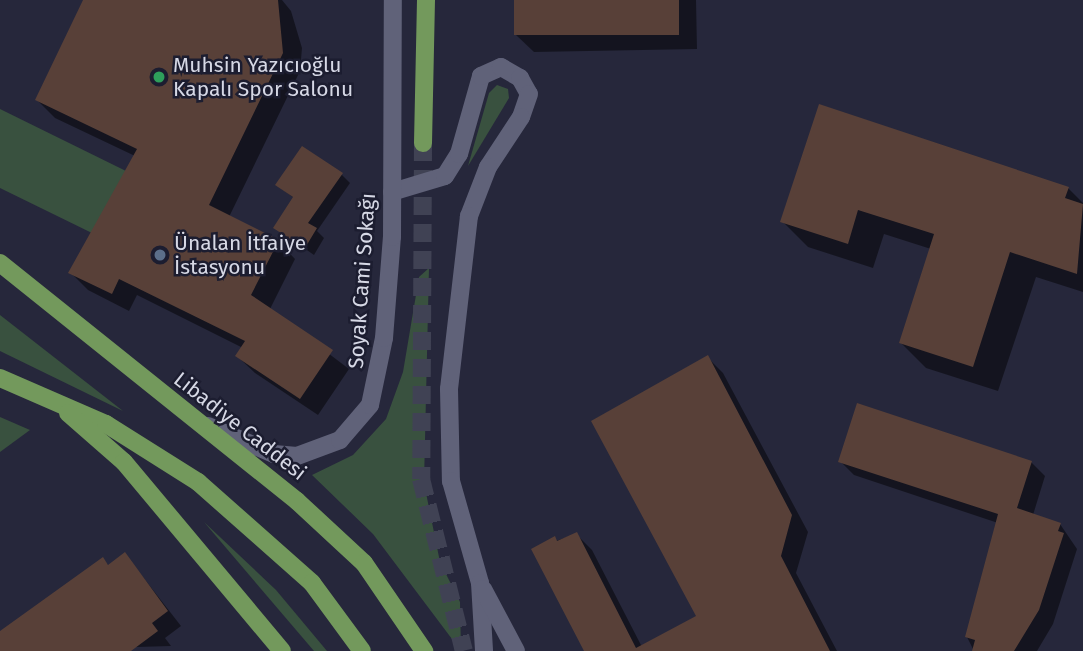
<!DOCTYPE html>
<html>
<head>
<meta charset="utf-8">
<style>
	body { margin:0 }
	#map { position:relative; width:1083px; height:651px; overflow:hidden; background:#26273b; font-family:"Fira Sans",sans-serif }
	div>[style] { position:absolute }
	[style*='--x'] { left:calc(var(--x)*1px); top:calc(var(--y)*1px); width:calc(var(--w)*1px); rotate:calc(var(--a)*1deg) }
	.green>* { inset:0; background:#39513f }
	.shadow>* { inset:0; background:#0007 }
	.building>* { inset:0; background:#584038; transform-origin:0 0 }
	.major-tunnel>* { height:18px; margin-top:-9px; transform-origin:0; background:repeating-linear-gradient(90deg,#404254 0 18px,transparent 0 27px) }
	.minor>* { height:18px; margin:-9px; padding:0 9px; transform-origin:9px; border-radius:9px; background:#606279 }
	.major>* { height:18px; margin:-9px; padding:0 9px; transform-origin:9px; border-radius:9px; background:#73995c }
	.dots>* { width:19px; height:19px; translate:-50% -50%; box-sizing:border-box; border:4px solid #1c1d30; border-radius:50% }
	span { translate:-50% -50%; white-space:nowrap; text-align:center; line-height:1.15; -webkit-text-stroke:5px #1c1d30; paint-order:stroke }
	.poi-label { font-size:21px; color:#d6d8e5 }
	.left { translate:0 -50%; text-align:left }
	.street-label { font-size:21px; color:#d6d8e5 }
</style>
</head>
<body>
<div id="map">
	<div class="green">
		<div style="clip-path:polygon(497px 85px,508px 89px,509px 98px,468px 166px,489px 93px)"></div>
		<div style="clip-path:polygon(0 109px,126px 171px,94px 234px,0 188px)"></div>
		<div style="clip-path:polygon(429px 268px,424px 483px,440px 562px,460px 602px,461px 651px,373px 534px,312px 475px,353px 455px,386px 419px,403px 372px,419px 277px)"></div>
		<div style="clip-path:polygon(0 315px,123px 411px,0 351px)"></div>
		<div style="clip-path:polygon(0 417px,30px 430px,0 452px)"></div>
		<div style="clip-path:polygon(204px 522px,276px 590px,327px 651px,314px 651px)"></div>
	</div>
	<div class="shadow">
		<div style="clip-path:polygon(85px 0,282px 0,291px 11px,302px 48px,300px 71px,229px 217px,278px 241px,295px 259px,270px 309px,349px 369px,318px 415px,255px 373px,237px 356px,243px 348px,137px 295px,129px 311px,88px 290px,71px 273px,135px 156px,55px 118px,37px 100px)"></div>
		<div style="clip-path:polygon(516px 0,696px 0,697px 49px,534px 52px,516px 35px)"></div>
		<div style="clip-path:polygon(820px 106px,1068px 188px,1083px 203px,1083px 292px,1036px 277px,998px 391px,926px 368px,901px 343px,931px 249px,884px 234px,873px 268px,808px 247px,782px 221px)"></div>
		<div style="clip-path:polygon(342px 175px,350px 183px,317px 231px,324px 238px,314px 255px,275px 228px,294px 198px,277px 185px)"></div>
		<div style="clip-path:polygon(707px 357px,723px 373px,808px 532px,796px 573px,837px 651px,586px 651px,533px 549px,576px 534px,592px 550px,642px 647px,698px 617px)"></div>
		<div style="clip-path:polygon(840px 461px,1031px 462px,1045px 476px,1033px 515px,1060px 524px,1077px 549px,1053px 624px,1037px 651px,974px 651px,967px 637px,998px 523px,854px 475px)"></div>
		<div style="clip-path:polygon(125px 554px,181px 626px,165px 638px,171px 646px,0 651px,0 634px,102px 559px,109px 566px)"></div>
	</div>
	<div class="building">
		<div style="clip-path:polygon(83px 0,278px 0,283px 53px,209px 205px,279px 240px,251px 295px,333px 350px,300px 399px,235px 356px,245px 341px,119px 279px,112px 294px,68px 273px,137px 149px,35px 100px)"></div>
		<div style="left:514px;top:0;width:165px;height:35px"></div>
		<div style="clip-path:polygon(819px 104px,1069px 187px,1065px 198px,1083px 204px,1077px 274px,1010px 252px,973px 367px,899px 343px,934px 234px,858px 210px,848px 244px,780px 222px)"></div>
		<div style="clip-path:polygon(302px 146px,343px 173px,308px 223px,317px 228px,305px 248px,273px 228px,293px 197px,275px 185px)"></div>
		<div style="clip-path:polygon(708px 355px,792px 515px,781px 556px,830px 651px,584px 651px,531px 549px,555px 536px,557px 541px,577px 532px,636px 648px,696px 616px,591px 421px)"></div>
		<div style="clip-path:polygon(857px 403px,1032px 461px,1017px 508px,1061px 523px,1058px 531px,1064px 533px,1039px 610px,1014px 651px,972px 651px,975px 640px,965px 637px,998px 514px,838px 462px)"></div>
		<div style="clip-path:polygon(125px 552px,168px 611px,152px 623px,158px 631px,131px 651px,0 651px,0 631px,103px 557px,108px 565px)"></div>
	</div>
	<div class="major-tunnel">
		<div style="--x:423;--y:143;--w:336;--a:90.3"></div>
		<div style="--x:421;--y:479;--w:177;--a:76"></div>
	</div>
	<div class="minor">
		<div style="--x:392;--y:192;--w:55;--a:-16.8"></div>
		<div style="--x:445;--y:176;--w:26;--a:-58"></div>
		<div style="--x:459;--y:154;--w:81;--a:-74.2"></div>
		<div style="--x:481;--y:76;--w:22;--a:-24"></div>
		<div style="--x:501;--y:67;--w:22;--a:30"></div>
		<div style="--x:520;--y:78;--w:18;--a:61"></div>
		<div style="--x:529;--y:94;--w:24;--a:109"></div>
		<div style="--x:521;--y:117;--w:60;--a:123.4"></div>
		<div style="--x:488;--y:167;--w:53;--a:111.2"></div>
		<div style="--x:469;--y:216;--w:174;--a:96.6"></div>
		<div style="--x:449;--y:389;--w:92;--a:88.8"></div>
		<div style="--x:451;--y:481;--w:106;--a:74.1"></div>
		<div style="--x:480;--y:583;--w:68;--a:86.6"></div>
		<div style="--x:208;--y:426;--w:72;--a:23"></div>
		<div style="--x:274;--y:454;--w:23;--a:5"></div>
		<div style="--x:297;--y:456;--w:46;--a:-20.4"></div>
		<div style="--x:340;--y:440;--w:46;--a:-49.4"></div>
		<div style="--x:370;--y:405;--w:68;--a:-78.2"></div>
		<div style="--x:384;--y:338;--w:101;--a:-85.5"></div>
		<div style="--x:392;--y:237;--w:237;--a:-89.8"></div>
		<div style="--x:483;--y:589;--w:70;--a:62"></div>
	</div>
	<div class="major">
		<div style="--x:423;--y:143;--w:143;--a:-88.8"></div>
		<div style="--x:0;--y:263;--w:381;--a:38.7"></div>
		<div style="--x:297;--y:501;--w:91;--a:42.8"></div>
		<div style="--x:364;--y:563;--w:107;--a:55.7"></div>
		<div style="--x:0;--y:378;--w:116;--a:23.5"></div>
		<div style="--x:106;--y:424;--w:109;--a:32.2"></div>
		<div style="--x:198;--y:482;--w:152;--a:41.5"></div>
		<div style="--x:312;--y:583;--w:84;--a:53.7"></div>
		<div style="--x:68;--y:413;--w:74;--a:41.2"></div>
		<div style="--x:124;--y:462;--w:246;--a:50.1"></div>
	</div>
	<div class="dots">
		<div style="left:159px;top:77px;background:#2e9e5b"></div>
		<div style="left:160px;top:255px;background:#5c6f8a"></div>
	</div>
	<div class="poi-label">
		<span class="left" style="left:173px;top:77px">Muhsin Yazıcıoğlu<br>Kapalı Spor Salonu</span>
		<span class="left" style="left:174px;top:255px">Ünalan İtfaiye<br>İstasyonu</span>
	</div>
	<div class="street-label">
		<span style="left:362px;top:281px;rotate:-86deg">Soyak Cami Sokağı</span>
		<span style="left:240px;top:426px;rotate:38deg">Libadiye Caddesi</span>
	</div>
</div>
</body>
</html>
